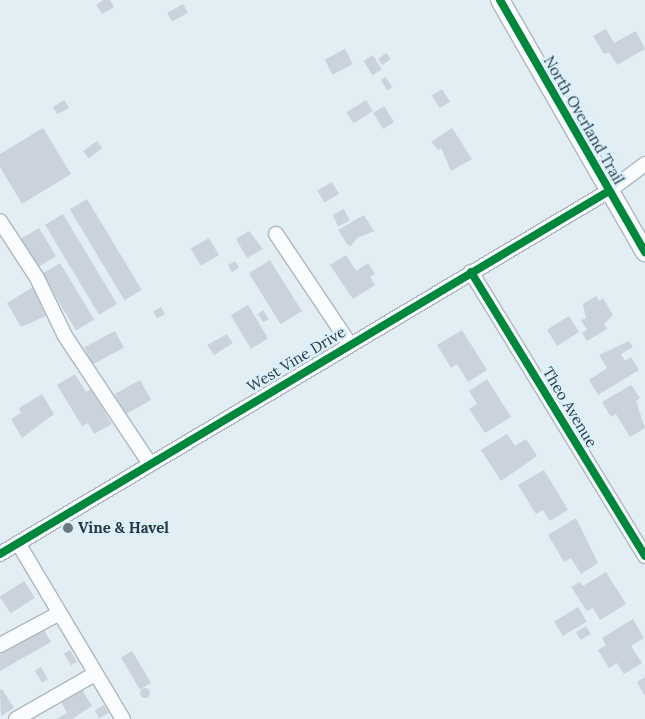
<!DOCTYPE html>
<html>
<head>
<meta charset="utf-8">
<style>
	body { margin:0 }
	#map { position:relative; width:645px; height:719px; overflow:hidden; background:#e2eef4; font-family:Lora,serif }
	div>[style] { position:absolute }
	[style*='--x'] { left:calc(var(--x)*1px); top:calc(var(--y)*1px); width:calc(var(--w)*1px); rotate:calc(var(--a)*1deg) }
	.building>* { inset:0; background:#cad2db; transform-origin:0 0 }
	.round { border-radius:50% }
	.roads { filter:drop-shadow(1px 0 #adb9bf) drop-shadow(-1px 0 #adb9bf) drop-shadow(0 1px #adb9bf) drop-shadow(0 -1px #adb9bf) }
	.minor>* { height:14px; margin:-7px; padding:0 7px; transform-origin:7px; border-radius:7px; background:#fbfcfd }
	.major>* { height:18px; margin:-9px; padding:0 9px; transform-origin:9px; border-radius:9px; background:#fbfcfd }
	.cycleway>* { height:8px; margin:-4px; padding:0 4px; transform-origin:4px; border-radius:4px; background:#00873e }
	.dots>* { width:14px; height:14px; translate:-50% -50%; box-sizing:border-box; border:2px solid #daf1fc; border-radius:50% }
	span { translate:-50% -50%; white-space:nowrap; text-align:center; line-height:1.15; -webkit-text-stroke:5px #daf1fc; paint-order:stroke }
	.street-label { font-size:15px; color:#29383f }
	.poi-label { font-size:15px; color:#29383f; font-weight:700 }
	.left { translate:0 -50%; text-align:left }
</style>
</head>
<body>
<div id="map">
	<div class="building">
		<div style="clip-path:polygon(103px 0,110px 0,114px 7px,102px 14px,96px 5px)"></div>
		<div style="left:183px;top:4px;width:10px;height:18px;rotate:61deg"></div>
		<div style="clip-path:polygon(606px 29px,614px 43px,636px 31px,645px 49px,617px 65px,609px 52px,604px 54px,593px 36px)"></div>
		<div style="left:345px;top:49px;width:17px;height:23px;rotate:62deg"></div>
		<div style="clip-path:polygon(386px 53px,391px 59px,382px 65px,378px 59px)"></div>
		<div style="left:373px;top:55px;width:17px;height:11px;rotate:59deg"></div>
		<div style="left:386px;top:77px;width:12px;height:6px;rotate:59deg"></div>
		<div style="left:442px;top:89px;width:15px;height:12px;rotate:58deg"></div>
		<div style="clip-path:polygon(64px 100px,69px 108px,57px 114px,53px 107px)"></div>
		<div style="left:366px;top:100px;width:13px;height:23px;rotate:58deg"></div>
		<div style="left:384px;top:106px;width:19px;height:13px;rotate:58deg"></div>
		<div style="clip-path:polygon(43px 128px,71px 174px,22px 204px,0 167px,0 154px)"></div>
		<div style="clip-path:polygon(452px 128px,472px 159px,451px 171px,441px 148px,438px 150px,431px 142px)"></div>
		<div style="left:97px;top:141px;width:9px;height:17px;rotate:54deg"></div>
		<div style="left:332px;top:182px;width:14px;height:17px;rotate:60deg"></div>
		<div style="left:87px;top:199px;width:106px;height:20px;rotate:59deg"></div>
		<div style="left:344px;top:209px;width:13px;height:13px;rotate:63deg"></div>
		<div style="left:63px;top:214px;width:105px;height:21px;rotate:59deg"></div>
		<div style="clip-path:polygon(364px 215px,374px 231px,357px 238px,351px 246px,347px 244px,338px 230px)"></div>
		<div style="left:39px;top:228px;width:33px;height:22px;rotate:59deg"></div>
		<div style="clip-path:polygon(249px 231px,263px 249px,247px 258px,236px 239px)"></div>
		<div style="left:209px;top:238px;width:20px;height:21px;rotate:60deg"></div>
		<div style="clip-path:polygon(346px 255px,356px 271px,368px 263px,375px 274px,370px 277px,375px 285px,353px 299px,330px 265px)"></div>
		<div style="left:270px;top:260px;width:60px;height:25px;rotate:58deg"></div>
		<div style="left:235px;top:261px;width:8px;height:8px;rotate:60deg"></div>
		<div style="left:60px;top:263px;width:66px;height:21px;rotate:59deg"></div>
		<div style="clip-path:polygon(33px 287px,46px 316px,21px 327px,7px 303px)"></div>
		<div style="clip-path:polygon(596px 296px,599px 301px,603px 298px,613px 315px,604px 324px,607px 329px,587px 341px,582px 333px,587px 330px,581px 320px,586px 318px,583px 304px)"></div>
		<div style="left:248px;top:305px;width:39px;height:20px;rotate:59deg"></div>
		<div style="left:161px;top:307px;width:8px;height:9px;rotate:60deg"></div>
		<div style="clip-path:polygon(263px 310px,269px 319px,263px 322px,258px 314px)"></div>
		<div style="left:569px;top:316px;width:19px;height:26px;rotate:58deg"></div>
		<div style="clip-path:polygon(462px 330px,487px 370px,468px 382px,457px 364px,451px 368px,437px 345px)"></div>
		<div style="left:115px;top:331px;width:19px;height:35px;rotate:62deg"></div>
		<div style="clip-path:polygon(227px 334px,233px 343px,214px 355px,207px 345px)"></div>
		<div style="clip-path:polygon(629px 341px,633px 347px,621px 354px,625px 361px,631px 357px,639px 370px,598px 395px,589px 380px,607px 368px,599px 355px)"></div>
		<div style="clip-path:polygon(75px 374px,86px 392px,91px 389px,112px 424px,94px 434px,88px 423px,82px 426px,57px 385px)"></div>
		<div style="clip-path:polygon(487px 379px,511px 417px,485px 433px,469px 409px,477px 404px,469px 391px)"></div>
		<div style="left:140px;top:380px;width:23px;height:29px;rotate:61deg"></div>
		<div style="clip-path:polygon(631px 385px,640px 398px,636px 401px,645px 428px,630px 437px,616px 414px,611px 417px,602px 402px)"></div>
		<div style="clip-path:polygon(42px 394px,54px 414px,22px 438px,11px 419px,21px 413px,19px 408px)"></div>
		<div style="clip-path:polygon(507px 434px,515px 446px,526px 439px,537px 456px,501px 481px,481px 450px)"></div>
		<div style="clip-path:polygon(544px 470px,568px 510px,550px 521px,543px 510px,536px 514px,518px 485px)"></div>
		<div style="clip-path:polygon(576px 518px,598px 563px,581px 574px,571px 558px,564px 562px,548px 535px)"></div>
		<div style="clip-path:polygon(606px 572px,626px 604px,600px 620px,593px 608px,587px 611px,571px 587px,580px 582px,583px 586px)"></div>
		<div style="left:24px;top:581px;width:20px;height:29px;rotate:57deg"></div>
		<div style="left:578px;top:607px;width:17px;height:28px;rotate:59deg"></div>
		<div style="clip-path:polygon(633px 619px,644px 638px,631px 646px,642px 663px,624px 674px,617px 663px,609px 668px,598px 650px,606px 645px,602px 638px)"></div>
		<div style="left:586px;top:626px;width:9px;height:12px;rotate:58deg"></div>
		<div style="clip-path:polygon(42px 627px,51px 642px,0 671px,0 652px)"></div>
		<div style="left:70px;top:650px;width:14px;height:7px;rotate:60deg"></div>
		<div style="left:132px;top:651px;width:37px;height:13px;rotate:59deg"></div>
		<div style="left:41px;top:667px;width:14px;height:7px;rotate:60deg"></div>
		<div style="clip-path:polygon(645px 677px,645px 696px,637px 682px)"></div>
		<div class="round" style="left:140px;top:688px;width:10px;height:10px"></div>
		<div style="clip-path:polygon(2px 689px,14px 708px,1px 716px,0 690px)"></div>
		<div style="clip-path:polygon(82px 690px,92px 706px,72px 719px,56px 719px,67px 713px,61px 702px)"></div>
		<div style="left:104px;top:705px;width:9px;height:11px;rotate:58deg"></div>
	</div>
	<div class="roads">
		<div class="minor">
			<div style="--x:0;--y:221;--w:68;--a:57"></div>
			<div style="--x:37;--y:278;--w:64;--a:64.2"></div>
			<div style="--x:65;--y:336;--w:154;--a:56.4"></div>
			<div style="--x:276;--y:234;--w:131;--a:56.2"></div>
			<div style="--x:471;--y:272;--w:333;--a:58.5"></div>
			<div style="--x:18;--y:543;--w:205;--a:59.2"></div>
			<div style="--x:0;--y:554;--w:709;--a:-30.8"></div>
			<div style="--x:609;--y:191;--w:45;--a:-36.9"></div>
			<div style="--x:0;--y:645;--w:66;--a:-28.1"></div>
			<div style="--x:16;--y:719;--w:91;--a:-29.7"></div>
		</div>
		<div class="major">
			<div style="--x:500;--y:0;--w:291;--a:60.1"></div>
		</div>
	</div>
	<div class="cycleway">
		<div style="--x:500;--y:0;--w:291;--a:60.1"></div>
		<div style="--x:471;--y:272;--w:333;--a:58.5"></div>
		<div style="--x:0;--y:554;--w:709;--a:-30.8"></div>
	</div>
	<div class="dots">
		<div style="left:68px;top:528px;background:#6a787e"></div>
	</div>
	<div class="street-label">
		<span style="left:584px;top:120px;rotate:60deg">North Overland Trail</span>
		<span style="left:296px;top:359px;rotate:-31deg">West Vine Drive</span>
		<span style="left:570px;top:407px;rotate:59deg">Theo Avenue</span>
	</div>
	<div class="poi-label">
		<span class="left" style="left:78px;top:528px">Vine &amp; Havel</span>
	</div>
</div>
</body>
</html>
